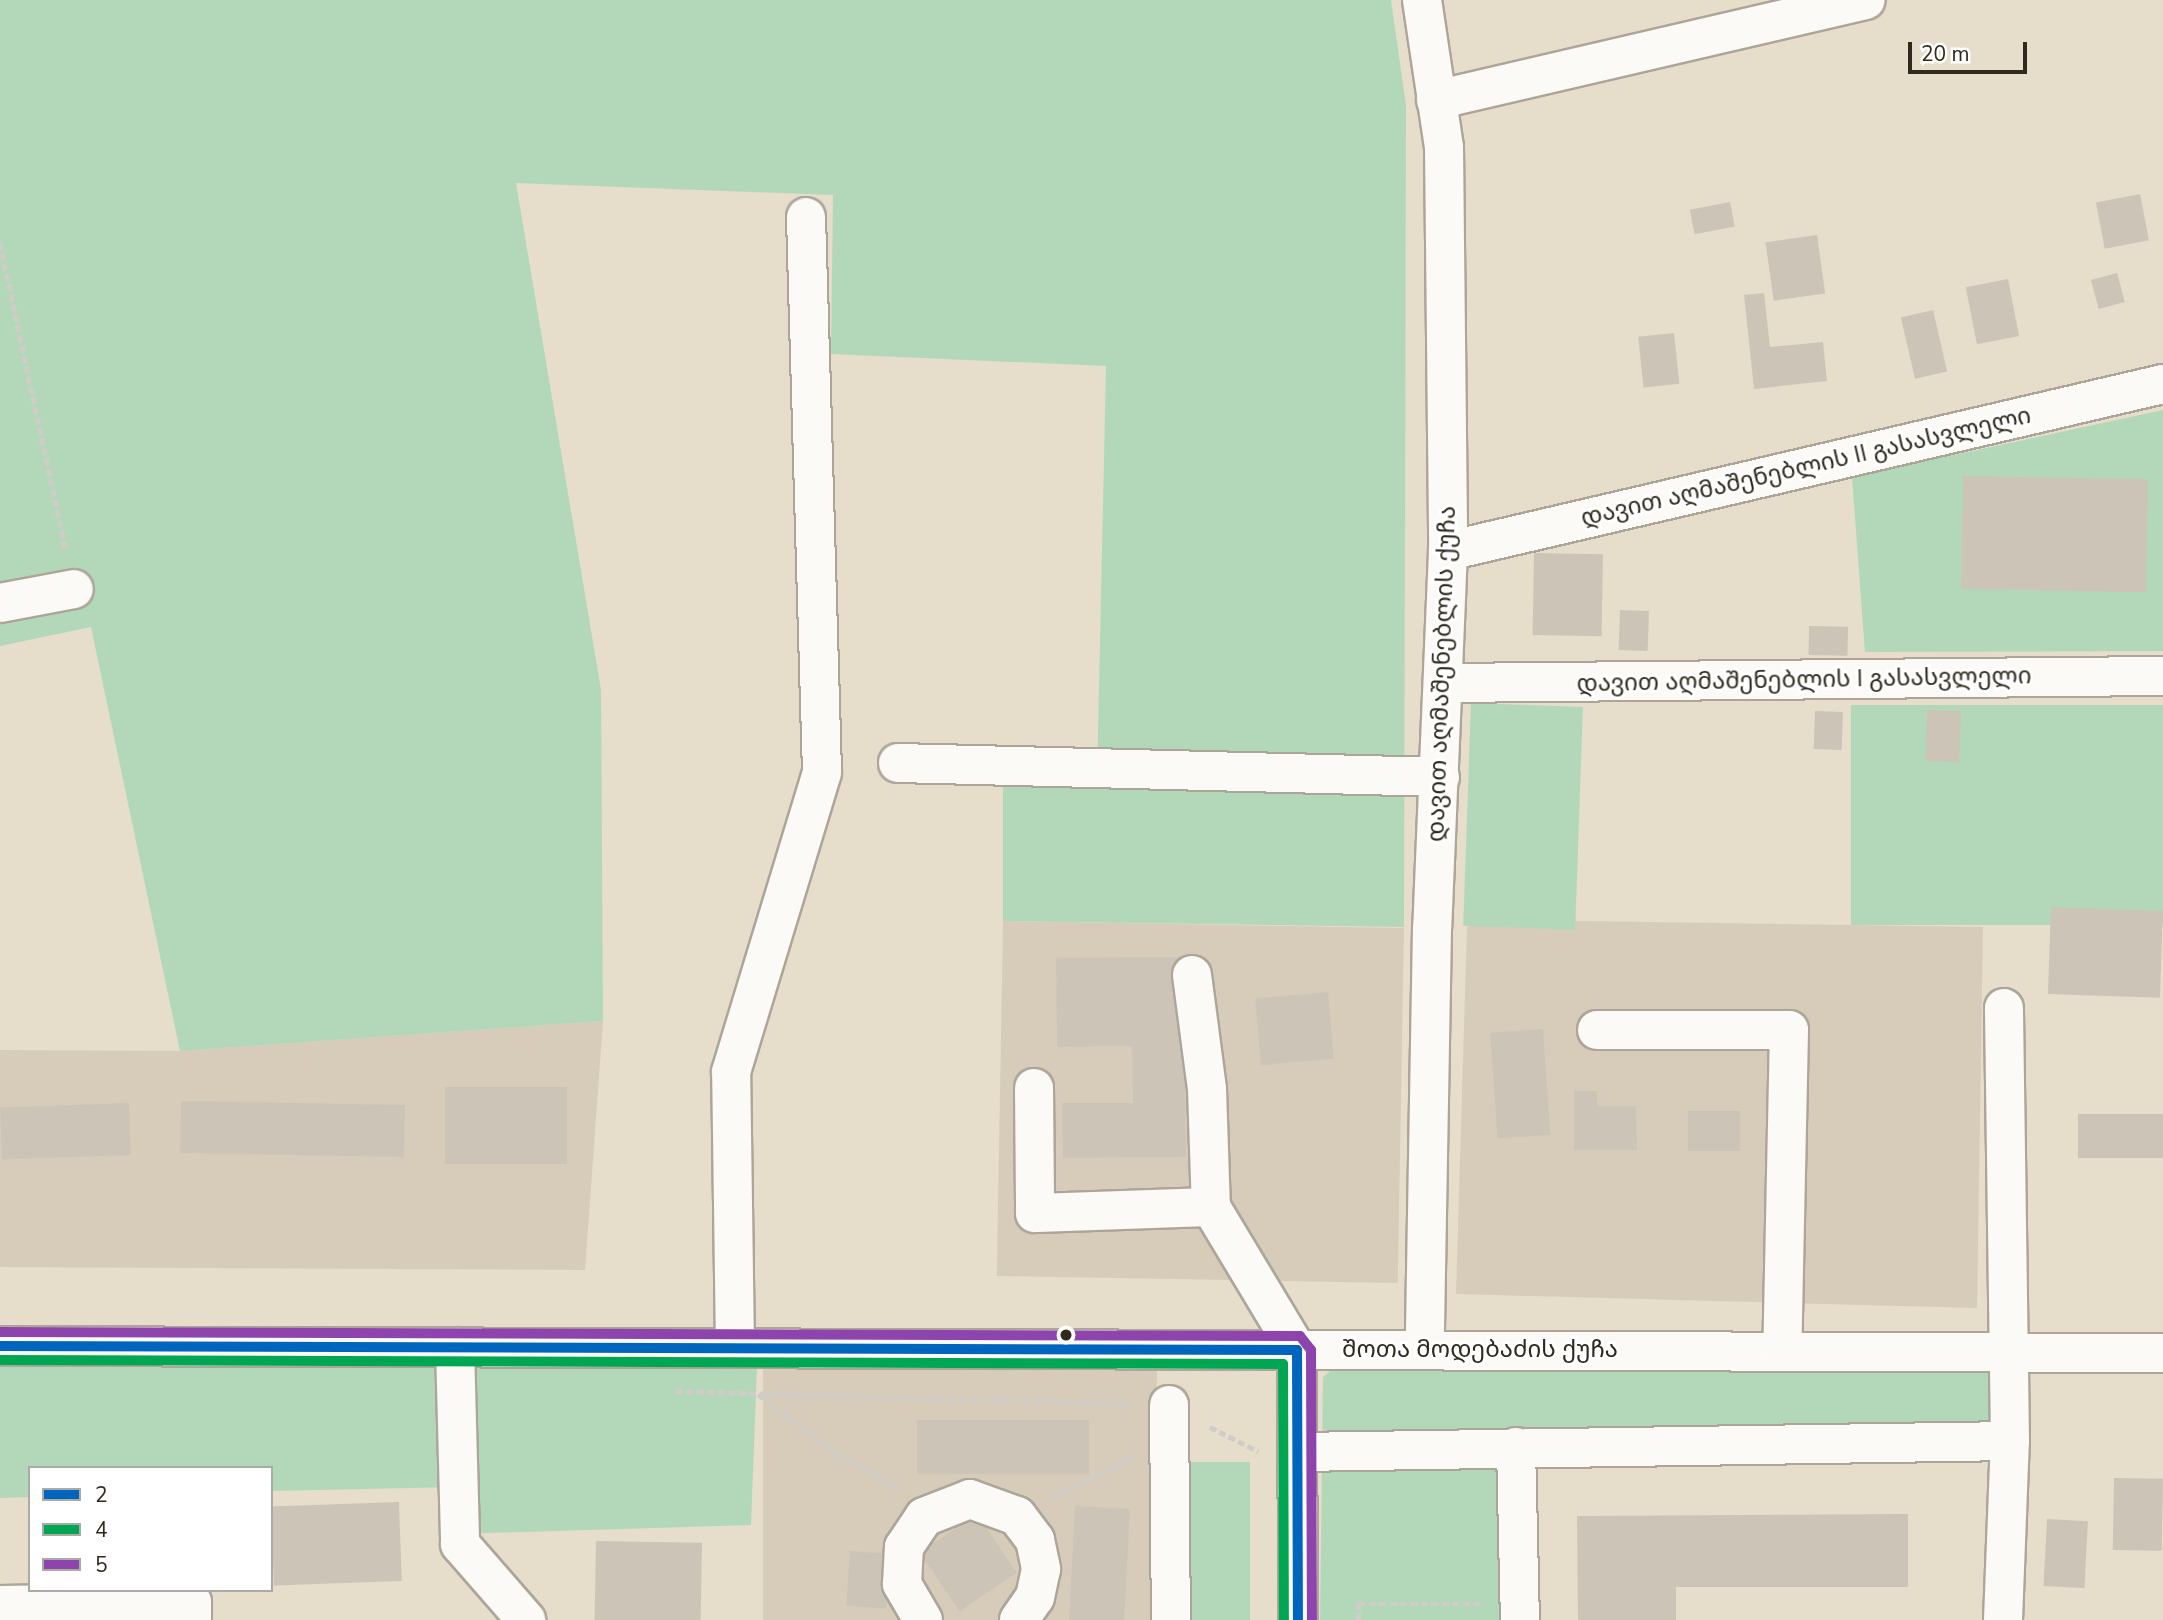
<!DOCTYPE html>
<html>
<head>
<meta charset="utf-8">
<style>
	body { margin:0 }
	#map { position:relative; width:2163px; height:1620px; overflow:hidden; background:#e6ddcb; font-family:"Nunito Sans","Noto Sans Georgian",sans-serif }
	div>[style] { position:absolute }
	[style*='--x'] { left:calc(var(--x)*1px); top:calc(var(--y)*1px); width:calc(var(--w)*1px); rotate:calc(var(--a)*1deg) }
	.commercial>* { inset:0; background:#d6ccb9; transform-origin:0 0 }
	.green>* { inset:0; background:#b2d8b9; transform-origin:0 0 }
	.building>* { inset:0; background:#ccc5b7; transform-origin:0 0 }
	.path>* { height:4.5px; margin-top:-2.25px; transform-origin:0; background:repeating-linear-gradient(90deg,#d0cdc8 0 7px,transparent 0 10.5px) }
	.roads { filter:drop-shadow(2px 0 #ada698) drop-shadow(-2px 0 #ada698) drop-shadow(0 2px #ada698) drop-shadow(0 -2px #ada698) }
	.minor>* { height:38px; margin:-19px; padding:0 19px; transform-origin:19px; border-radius:19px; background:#fbfaf7 }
	.major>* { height:38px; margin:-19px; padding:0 19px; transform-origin:19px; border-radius:19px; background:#fbfaf7 }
	.bus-1>* { height:10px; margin:-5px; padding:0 5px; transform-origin:5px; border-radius:5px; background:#0065bd }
	.bus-2>* { height:10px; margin:-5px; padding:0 5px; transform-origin:5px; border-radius:5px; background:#00a651 }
	.bus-3>* { height:10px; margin:-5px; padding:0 5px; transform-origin:5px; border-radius:5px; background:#8e44ad }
	.dots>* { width:19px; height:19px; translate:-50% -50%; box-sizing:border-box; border:4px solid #fff; border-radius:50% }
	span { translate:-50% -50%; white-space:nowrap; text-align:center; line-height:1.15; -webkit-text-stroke:6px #fff; paint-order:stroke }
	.street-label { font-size:24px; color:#2f2a1d }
	.legend { position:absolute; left:28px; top:1466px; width:245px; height:126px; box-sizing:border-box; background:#fff; border:2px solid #acaaa5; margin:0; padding:9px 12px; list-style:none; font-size:21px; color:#2f2a1d }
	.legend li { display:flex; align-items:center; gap:14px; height:35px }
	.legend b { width:35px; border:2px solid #acaaa5 }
	.scale { position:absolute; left:1908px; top:42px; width:119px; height:32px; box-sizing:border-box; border:4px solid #2f2a1d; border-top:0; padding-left:9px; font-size:21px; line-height:24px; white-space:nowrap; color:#2f2a1d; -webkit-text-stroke:5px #fff; paint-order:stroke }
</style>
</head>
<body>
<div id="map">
	<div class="commercial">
		<div style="left:1003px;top:921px;width:401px;height:355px;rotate:1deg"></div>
		<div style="clip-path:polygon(1583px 921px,1983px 927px,1977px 1308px,1456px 1294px,1467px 926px)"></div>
		<div style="clip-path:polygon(603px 1021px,585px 1270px,0 1267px,0 1050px,180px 1051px)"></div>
		<div style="left:763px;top:1365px;width:394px;height:255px"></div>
	</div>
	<div class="green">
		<div style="clip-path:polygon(0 0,1391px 0,1406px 106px,1404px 927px,1003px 921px,1003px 772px,1097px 780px,1106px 366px,831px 354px,833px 195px,516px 183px,601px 690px,603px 1021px,180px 1051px,91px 627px,0 646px)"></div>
		<div style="clip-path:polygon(2163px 410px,2163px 651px,1865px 652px,1852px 477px)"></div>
		<div style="left:1471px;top:703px;width:112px;height:223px;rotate:2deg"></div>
		<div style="left:1851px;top:705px;width:312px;height:220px"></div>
		<div style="clip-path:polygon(1357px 1349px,1993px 1362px,1993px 1430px,1504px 1435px,1509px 1620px,1320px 1620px,1323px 1377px)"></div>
		<div style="clip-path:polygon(0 1365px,757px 1365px,751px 1525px,456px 1534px,455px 1487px,271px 1491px,271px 1468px,30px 1468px,30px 1497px,0 1498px)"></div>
		<div style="left:1189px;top:1462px;width:61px;height:158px"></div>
	</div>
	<div class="building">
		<div style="left:2140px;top:194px;width:47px;height:45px;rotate:79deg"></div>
		<div style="left:1730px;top:202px;width:25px;height:41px;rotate:79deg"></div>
		<div style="left:1817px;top:235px;width:59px;height:52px;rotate:82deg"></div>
		<div style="left:2117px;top:273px;width:30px;height:27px;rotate:75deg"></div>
		<div style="left:2008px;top:279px;width:58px;height:43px;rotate:79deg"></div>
		<div style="clip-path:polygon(1764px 293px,1770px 347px,1823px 342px,1827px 381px,1754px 389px,1744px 295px)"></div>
		<div style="left:1933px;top:310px;width:63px;height:33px;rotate:77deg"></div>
		<div style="left:1674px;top:333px;width:51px;height:36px;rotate:84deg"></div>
		<div style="left:1963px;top:476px;width:185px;height:113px;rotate:1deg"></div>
		<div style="left:1534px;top:553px;width:69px;height:82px;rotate:1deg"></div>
		<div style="left:1620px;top:610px;width:29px;height:40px;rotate:2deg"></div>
		<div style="left:1809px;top:626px;width:39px;height:29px;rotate:1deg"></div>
		<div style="left:1927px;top:710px;width:34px;height:51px;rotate:2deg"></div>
		<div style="left:1815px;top:711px;width:28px;height:38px;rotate:2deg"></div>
		<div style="left:2051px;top:907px;width:112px;height:87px;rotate:2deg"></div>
		<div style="clip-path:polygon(1184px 957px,1186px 1157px,1063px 1158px,1062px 1103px,1133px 1103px,1132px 1046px,1057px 1047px,1056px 958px)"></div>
		<div style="left:1328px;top:992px;width:67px;height:73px;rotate:85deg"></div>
		<div style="left:1543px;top:1029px;width:106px;height:53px;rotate:86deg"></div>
		<div style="left:445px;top:1087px;width:122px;height:77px"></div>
		<div style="clip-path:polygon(1574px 1091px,1597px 1091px,1597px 1106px,1636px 1106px,1637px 1150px,1574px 1150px)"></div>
		<div style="left:181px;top:1101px;width:224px;height:52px;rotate:1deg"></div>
		<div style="left:129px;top:1103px;width:52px;height:129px;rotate:88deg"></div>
		<div style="left:1688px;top:1111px;width:52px;height:40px"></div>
		<div style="left:2163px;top:1114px;width:44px;height:85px;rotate:90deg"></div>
		<div style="left:917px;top:1420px;width:172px;height:54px"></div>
		<div style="left:2114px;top:1478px;width:49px;height:72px;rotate:1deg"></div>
		<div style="left:399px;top:1502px;width:79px;height:128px;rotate:88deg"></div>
		<div style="left:1075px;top:1506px;width:55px;height:114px;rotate:3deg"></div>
		<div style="left:977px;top:1514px;width:71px;height:69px;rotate:56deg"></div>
		<div style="clip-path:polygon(1908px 1514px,1908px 1587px,1676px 1587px,1676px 1620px,1578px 1620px,1577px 1516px)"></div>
		<div style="left:2047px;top:1519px;width:41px;height:67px;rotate:3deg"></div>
		<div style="left:596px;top:1541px;width:106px;height:79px;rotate:1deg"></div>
		<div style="left:850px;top:1551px;width:40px;height:55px;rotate:4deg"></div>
	</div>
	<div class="path">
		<div style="--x:0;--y:243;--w:314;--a:77.9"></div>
		<div style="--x:676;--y:1391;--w:453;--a:1.6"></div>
		<div style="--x:758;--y:1394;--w:99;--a:37.2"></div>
		<div style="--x:837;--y:1454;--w:71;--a:28.7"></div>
		<div style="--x:1210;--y:1427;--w:54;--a:26.6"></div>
		<div style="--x:1052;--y:1498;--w:90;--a:-27.1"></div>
		<div style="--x:1358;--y:1620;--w:16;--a:-90"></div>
		<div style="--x:1358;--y:1604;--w:122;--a:0"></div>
	</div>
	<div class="roads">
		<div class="minor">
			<div style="--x:1422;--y:0;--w:149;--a:81.5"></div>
			<div style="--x:1444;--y:147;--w:404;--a:89.4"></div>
			<div style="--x:1448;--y:551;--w:377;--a:92.4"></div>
			<div style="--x:1432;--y:928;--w:422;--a:91"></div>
			<div style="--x:1436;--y:100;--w:441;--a:-13.1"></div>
			<div style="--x:1448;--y:551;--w:734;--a:-13.15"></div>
			<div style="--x:0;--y:603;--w:75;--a:-10.7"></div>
			<div style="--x:1445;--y:683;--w:718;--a:-0.56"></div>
			<div style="--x:898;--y:763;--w:542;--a:1.48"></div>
			<div style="--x:1192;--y:975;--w:115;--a:82.5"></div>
			<div style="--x:1207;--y:1089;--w:118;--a:88.1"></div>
			<div style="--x:1211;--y:1207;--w:167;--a:59"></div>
			<div style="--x:1297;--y:1350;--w:866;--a:0.2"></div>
			<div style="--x:1597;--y:1030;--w:192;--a:0"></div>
			<div style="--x:1789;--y:1030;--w:321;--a:91.2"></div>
			<div style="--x:1034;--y:1088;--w:125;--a:89.5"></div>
			<div style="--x:1035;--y:1213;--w:176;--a:-2"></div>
			<div style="--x:455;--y:1347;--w:197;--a:88.5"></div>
			<div style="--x:460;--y:1544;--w:101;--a:49"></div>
			<div style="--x:735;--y:1348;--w:276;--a:-90.8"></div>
			<div style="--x:731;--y:1072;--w:313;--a:-73.1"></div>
			<div style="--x:822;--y:772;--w:555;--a:-91.65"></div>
			<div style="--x:1169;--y:1405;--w:215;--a:89.5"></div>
			<div style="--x:1516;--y:1447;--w:173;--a:88.7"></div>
			<div style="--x:1297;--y:1452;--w:713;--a:-0.88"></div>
			<div style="--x:0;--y:1605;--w:192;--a:-0.9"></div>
			<div style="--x:192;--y:1602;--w:18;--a:90"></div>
			<div style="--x:923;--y:1620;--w:42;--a:-120.3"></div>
			<div style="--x:902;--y:1584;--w:37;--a:-87"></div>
			<div style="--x:904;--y:1547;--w:36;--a:-56"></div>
			<div style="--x:924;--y:1517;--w:49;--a:-21.4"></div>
			<div style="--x:970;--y:1499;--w:50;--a:19.9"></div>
			<div style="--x:1017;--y:1516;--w:30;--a:53"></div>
			<div style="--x:1035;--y:1540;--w:30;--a:78"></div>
			<div style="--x:1041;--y:1569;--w:29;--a:102"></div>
			<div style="--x:1035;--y:1597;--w:28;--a:125"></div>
			<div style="--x:2003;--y:1620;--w:179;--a:-87.8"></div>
			<div style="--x:2010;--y:1441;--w:433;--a:-90.8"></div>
		</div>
		<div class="major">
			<div style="--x:0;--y:1346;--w:1297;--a:0.18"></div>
			<div style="--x:1297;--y:1350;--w:270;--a:89.8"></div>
		</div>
	</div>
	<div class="bus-1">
		<div style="--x:0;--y:1346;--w:1297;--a:0.18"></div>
		<div style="--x:1297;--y:1350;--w:270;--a:89.8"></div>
	</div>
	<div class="bus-2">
		<div style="--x:0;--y:1360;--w:1283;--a:0.18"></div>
		<div style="--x:1283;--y:1364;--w:256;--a:89.8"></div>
	</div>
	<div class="bus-3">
		<div style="--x:0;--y:1332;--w:1300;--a:0.18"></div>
		<div style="--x:1300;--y:1336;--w:18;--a:52"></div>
		<div style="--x:1311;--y:1350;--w:270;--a:89.8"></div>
	</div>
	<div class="dots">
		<div style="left:1066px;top:1335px;background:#2f2a1d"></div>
	</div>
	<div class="street-label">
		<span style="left:1806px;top:467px;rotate:-13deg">დავით აღმაშენებლის II გასასვლელი</span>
		<span style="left:1442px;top:674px;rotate:-88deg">დავით აღმაშენებლის ქუჩა</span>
		<span style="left:1804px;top:680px;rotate:-1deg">დავით აღმაშენებლის I გასასვლელი</span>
		<span style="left:1480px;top:1350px">შოთა მოდებაძის ქუჩა</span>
	</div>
	<ul class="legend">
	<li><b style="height:9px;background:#0065bd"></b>2</li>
	<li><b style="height:9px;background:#00a651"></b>4</li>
	<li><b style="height:9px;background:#8e44ad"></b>5</li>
	</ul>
	<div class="scale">20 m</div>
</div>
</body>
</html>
